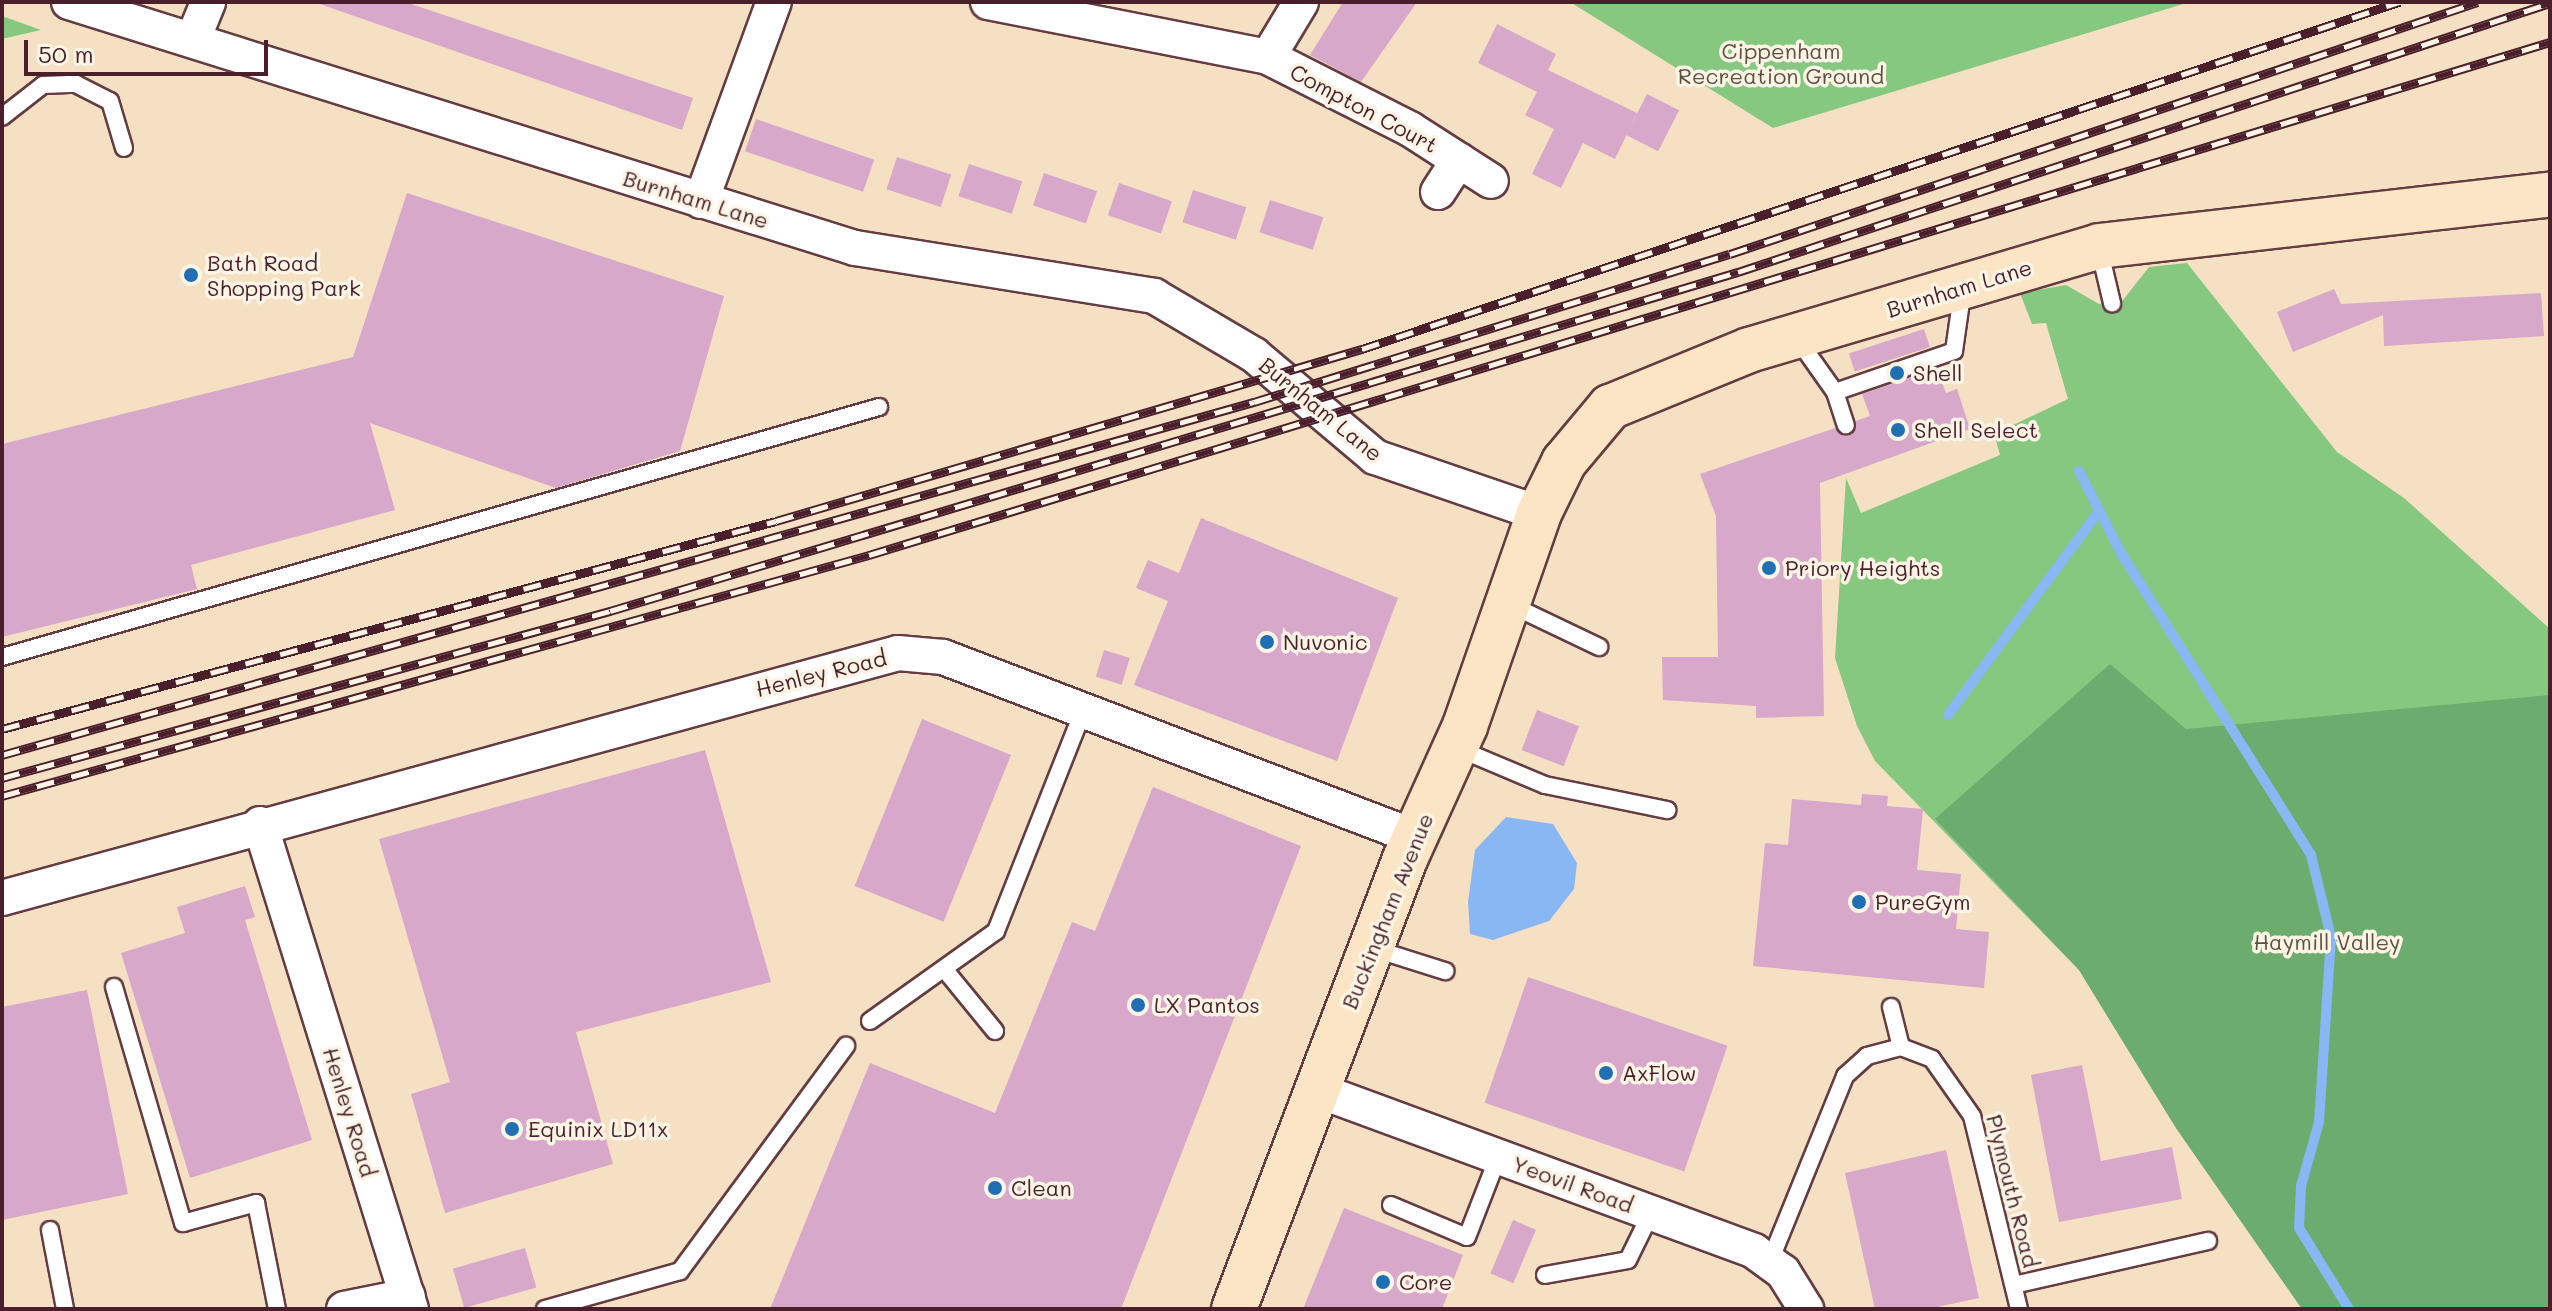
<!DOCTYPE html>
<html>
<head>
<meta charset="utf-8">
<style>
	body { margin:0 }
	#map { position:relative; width:2552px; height:1311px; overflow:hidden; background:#f5e0c3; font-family:Mali,sans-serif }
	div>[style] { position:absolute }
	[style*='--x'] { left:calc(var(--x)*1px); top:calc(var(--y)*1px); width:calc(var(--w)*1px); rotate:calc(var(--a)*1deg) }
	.green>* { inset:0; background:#86c880 }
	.forest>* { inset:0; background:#6cac6e }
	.water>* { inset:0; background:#89b7f3 }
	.stream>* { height:10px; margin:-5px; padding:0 5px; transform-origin:5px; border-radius:5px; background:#89b7f3 }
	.building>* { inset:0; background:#d7a8ca; transform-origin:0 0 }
	.roads { filter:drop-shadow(2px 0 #643c42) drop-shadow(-2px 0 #643c42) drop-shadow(0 2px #643c42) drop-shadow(0 -2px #643c42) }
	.lane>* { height:16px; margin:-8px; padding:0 8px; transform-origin:8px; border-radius:8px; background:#fff }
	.street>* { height:34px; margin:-17px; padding:0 17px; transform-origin:17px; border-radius:17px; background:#fff }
	.secondary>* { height:44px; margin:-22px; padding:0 22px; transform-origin:22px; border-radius:22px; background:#fce5c4 }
	.rail>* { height:9px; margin-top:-4.5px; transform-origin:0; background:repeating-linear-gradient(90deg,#fcf5e5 0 18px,#4a1f2b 0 36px); box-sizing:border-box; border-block:2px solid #4a1f2b }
	.dots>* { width:22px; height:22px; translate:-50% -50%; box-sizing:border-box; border:4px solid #fcf5e5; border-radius:50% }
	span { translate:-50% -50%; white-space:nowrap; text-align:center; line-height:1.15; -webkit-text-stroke:7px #fcf5e5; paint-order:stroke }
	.park-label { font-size:22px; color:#5c5244 }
	.street-label { font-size:22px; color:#4a1f2b }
	.poi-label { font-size:22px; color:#4a1f2b }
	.left { translate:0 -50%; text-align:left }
	.frame { position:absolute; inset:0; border:4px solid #4a1f2b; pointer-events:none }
	.scale { position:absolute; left:24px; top:40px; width:244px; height:36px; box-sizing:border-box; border:4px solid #4a1f2b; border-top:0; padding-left:10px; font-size:24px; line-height:28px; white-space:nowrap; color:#4a1f2b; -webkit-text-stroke:6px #fcf5e5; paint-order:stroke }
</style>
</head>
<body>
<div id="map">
	<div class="green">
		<div style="clip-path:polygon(1570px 2px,2190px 2px,1773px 128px)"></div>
		<div style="clip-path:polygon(2px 16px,41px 30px,2px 39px)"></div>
		<div style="clip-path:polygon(2187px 263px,2337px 452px,2404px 498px,2550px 629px,2550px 1309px,2302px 1309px,2176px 1128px,2079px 970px,1875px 761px,1857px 726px,1835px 658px,1846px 478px,1861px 513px,2000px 455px,1994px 434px,2068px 399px,2046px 323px,2032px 324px,2020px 293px,2066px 285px,2099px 304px,2123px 300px,2149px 267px)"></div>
	</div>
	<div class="forest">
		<div style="clip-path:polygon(2110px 664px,2186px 729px,2550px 695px,2550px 1309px,2302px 1309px,2176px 1128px,2079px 970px,1935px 819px)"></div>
	</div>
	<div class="water">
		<div style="clip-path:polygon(1506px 817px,1553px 824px,1577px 863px,1574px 889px,1549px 921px,1493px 940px,1470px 934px,1468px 902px,1475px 850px)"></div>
	</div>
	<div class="stream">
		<div style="--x:2079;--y:471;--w:92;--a:62.9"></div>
		<div style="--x:2121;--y:553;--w:357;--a:57.8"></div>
		<div style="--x:2311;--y:855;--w:84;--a:76.3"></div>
		<div style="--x:2331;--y:937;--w:185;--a:93.7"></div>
		<div style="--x:2319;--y:1122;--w:66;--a:105.7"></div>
		<div style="--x:2301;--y:1186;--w:42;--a:92.7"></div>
		<div style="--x:2299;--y:1228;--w:95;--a:58.3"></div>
		<div style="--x:1948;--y:715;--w:252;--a:-53.5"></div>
	</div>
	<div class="building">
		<div style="clip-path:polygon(314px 2px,405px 2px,693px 98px,682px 130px)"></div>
		<div style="clip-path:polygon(1343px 2px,1417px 2px,1361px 82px,1310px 55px)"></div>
		<div style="clip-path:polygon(1497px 24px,1556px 54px,1548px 70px,1637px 113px,1615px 159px,1583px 143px,1561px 188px,1532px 174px,1554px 129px,1525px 115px,1537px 92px,1478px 63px)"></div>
		<div style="left:1647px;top:94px;width:36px;height:46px;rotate:27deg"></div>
		<div style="left:756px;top:119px;width:125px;height:34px;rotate:19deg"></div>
		<div style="left:897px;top:157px;width:57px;height:34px;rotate:18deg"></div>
		<div style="left:969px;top:164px;width:56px;height:34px;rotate:18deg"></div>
		<div style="left:1044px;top:173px;width:56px;height:34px;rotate:19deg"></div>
		<div style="left:1119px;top:183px;width:56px;height:34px;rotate:19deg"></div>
		<div style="left:1193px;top:190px;width:56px;height:34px;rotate:18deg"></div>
		<div style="clip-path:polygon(407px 193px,724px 296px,680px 451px,556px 488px,370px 423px,395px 510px,191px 565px,197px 589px,2px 637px,2px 444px,353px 357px)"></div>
		<div style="left:1270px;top:200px;width:56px;height:34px;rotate:18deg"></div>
		<div style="clip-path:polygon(2334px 289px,2341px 304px,2541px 293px,2544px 336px,2384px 346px,2383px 315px,2293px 352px,2277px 312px)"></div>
		<div style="left:1924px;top:329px;width:19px;height:79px;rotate:72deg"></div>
		<div style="clip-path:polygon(1937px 368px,1946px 393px,1957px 389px,1970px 429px,1820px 483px,1824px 716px,1756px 718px,1756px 706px,1663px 700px,1662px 657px,1718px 657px,1716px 516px,1700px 474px,1835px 428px,1850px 435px,1856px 421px,1870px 416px,1862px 394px)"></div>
		<div style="clip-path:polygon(1201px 518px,1398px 598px,1337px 761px,1134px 685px,1168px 601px,1136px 588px,1148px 560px,1179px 573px)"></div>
		<div style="left:1104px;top:650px;width:27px;height:28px;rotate:17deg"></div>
		<div style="left:1537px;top:710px;width:45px;height:43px;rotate:21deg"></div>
		<div style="left:922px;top:719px;width:96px;height:180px;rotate:22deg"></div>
		<div style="clip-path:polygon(705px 750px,771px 982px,576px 1032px,613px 1164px,445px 1213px,411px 1094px,450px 1082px,379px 839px)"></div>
		<div style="clip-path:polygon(1153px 787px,1301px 846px,1121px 1309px,770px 1309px,870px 1063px,995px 1113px,1072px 922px,1095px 931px)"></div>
		<div style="clip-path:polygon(1862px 794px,1888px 796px,1887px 806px,1923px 809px,1917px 870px,1961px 874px,1956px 929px,1989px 932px,1984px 988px,1753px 966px,1765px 843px,1788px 845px,1792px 799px,1861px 805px)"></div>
		<div style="clip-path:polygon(245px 886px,255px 917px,245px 920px,312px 1140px,190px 1178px,121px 953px,185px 933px,177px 907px)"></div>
		<div style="left:1528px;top:977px;width:211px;height:133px;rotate:19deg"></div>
		<div style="clip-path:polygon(87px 990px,128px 1194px,2px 1220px,2px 1007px)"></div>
		<div style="clip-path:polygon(2082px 1065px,2101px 1161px,2172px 1147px,2182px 1199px,2059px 1222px,2031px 1075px)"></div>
		<div style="clip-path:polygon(1946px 1150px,1979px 1298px,1928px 1309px,1875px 1309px,1845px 1173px)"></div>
		<div style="clip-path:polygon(1344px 1208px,1463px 1255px,1442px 1309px,1303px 1309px)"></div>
		<div style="left:1513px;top:1220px;width:25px;height:58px;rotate:23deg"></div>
		<div style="left:525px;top:1248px;width:41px;height:75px;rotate:74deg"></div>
	</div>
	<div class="roads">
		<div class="lane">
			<div style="--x:2;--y:117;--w:52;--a:-38"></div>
			<div style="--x:43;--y:85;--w:33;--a:-2"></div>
			<div style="--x:76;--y:84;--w:38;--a:27"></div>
			<div style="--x:110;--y:101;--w:49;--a:73.4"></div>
			<div style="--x:2099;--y:248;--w:57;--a:76.7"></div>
			<div style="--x:1796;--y:337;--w:67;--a:54.7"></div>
			<div style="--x:1835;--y:392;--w:126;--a:-19"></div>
			<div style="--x:1954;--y:351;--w:64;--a:-81.9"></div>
			<div style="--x:1835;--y:392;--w:35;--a:72"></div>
			<div style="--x:1509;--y:604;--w:100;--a:25.5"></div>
			<div style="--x:2;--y:657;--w:912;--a:-15.91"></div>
			<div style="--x:1457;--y:748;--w:95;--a:22.8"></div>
			<div style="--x:1545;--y:785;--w:125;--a:11.6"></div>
			<div style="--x:1372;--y:948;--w:77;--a:17.5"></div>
			<div style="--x:945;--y:970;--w:79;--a:50.7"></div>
			<div style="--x:114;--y:987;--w:246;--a:73.7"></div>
			<div style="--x:183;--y:1223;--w:76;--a:-15.3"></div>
			<div style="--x:256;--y:1203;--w:108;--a:78.8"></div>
			<div style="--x:1891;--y:1007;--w:41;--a:76"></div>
			<div style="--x:870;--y:1021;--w:155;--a:-35.5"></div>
			<div style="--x:996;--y:931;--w:237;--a:-68.4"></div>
			<div style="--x:1391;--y:1205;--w:82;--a:22.8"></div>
			<div style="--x:1467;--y:1237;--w:86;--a:-68.8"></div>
			<div style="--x:50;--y:1230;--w:80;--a:79.2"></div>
			<div style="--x:1770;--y:1261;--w:200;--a:-67.9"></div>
			<div style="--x:1845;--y:1076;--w:30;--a:-42"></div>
			<div style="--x:1867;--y:1056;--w:35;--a:-15"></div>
			<div style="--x:1901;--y:1047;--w:33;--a:21"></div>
			<div style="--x:1932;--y:1059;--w:70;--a:54.9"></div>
			<div style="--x:1972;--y:1116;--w:199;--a:76.3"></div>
			<div style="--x:1545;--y:1275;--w:84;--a:-10.2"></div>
			<div style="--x:1628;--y:1260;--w:52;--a:-63.9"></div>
			<div style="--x:2014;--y:1285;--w:199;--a:-12.8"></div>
			<div style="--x:545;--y:1309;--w:140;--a:-15.7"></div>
			<div style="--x:680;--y:1271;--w:280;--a:-53.6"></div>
		</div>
		<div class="street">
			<div style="--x:69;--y:2;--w:824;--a:17.38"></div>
			<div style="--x:855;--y:248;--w:303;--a:9.1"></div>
			<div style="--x:1154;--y:296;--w:116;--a:30.5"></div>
			<div style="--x:1254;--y:355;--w:158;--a:40.1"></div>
			<div style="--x:1375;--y:457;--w:173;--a:18.9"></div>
			<div style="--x:988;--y:2;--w:285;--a:11.1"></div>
			<div style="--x:1268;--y:57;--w:159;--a:26.9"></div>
			<div style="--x:1410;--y:129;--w:96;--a:32.7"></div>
			<div style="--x:194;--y:37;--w:38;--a:-68"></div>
			<div style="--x:1268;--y:57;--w:64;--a:-59"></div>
			<div style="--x:1438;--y:192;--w:38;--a:-57"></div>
			<div style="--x:701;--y:201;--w:212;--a:-69.9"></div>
			<div style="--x:260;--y:824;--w:508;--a:72.71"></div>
			<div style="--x:2;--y:898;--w:929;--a:-15.29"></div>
			<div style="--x:898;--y:653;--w:45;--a:5.1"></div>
			<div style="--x:943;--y:657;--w:505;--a:20.87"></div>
			<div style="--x:1317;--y:1090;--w:466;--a:20.2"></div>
			<div style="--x:1754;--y:1251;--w:36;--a:36"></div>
			<div style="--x:1783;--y:1272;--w:44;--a:58.1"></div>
			<div style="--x:344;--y:1309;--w:65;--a:-11.5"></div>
		</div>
		<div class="secondary">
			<div style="--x:1234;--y:1309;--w:481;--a:-69.2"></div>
			<div style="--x:1405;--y:859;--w:146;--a:-65.7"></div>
			<div style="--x:1465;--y:726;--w:225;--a:-70.8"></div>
			<div style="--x:1539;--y:513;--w:57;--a:-63.9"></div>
			<div style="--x:1564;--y:462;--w:72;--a:-50.1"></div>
			<div style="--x:1610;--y:407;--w:150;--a:-22.3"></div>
			<div style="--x:1749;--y:350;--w:365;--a:-16.5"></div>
			<div style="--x:2099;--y:246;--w:454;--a:-6.5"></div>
		</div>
	</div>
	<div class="rail">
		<div style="--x:2;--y:729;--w:801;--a:-15.04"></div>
		<div style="--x:776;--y:521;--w:611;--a:-16.36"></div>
		<div style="--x:1362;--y:349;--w:1094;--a:-18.5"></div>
		<div style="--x:2;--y:755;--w:1301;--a:-15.75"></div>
		<div style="--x:1254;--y:402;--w:498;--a:-17.3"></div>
		<div style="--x:1730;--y:254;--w:789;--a:-18.62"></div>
		<div style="--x:2;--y:778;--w:631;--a:-15.36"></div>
		<div style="--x:610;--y:611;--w:1178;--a:-16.73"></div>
		<div style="--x:1738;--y:272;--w:855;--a:-18.33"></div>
		<div style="--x:2;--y:796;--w:900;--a:-15.53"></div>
		<div style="--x:869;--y:555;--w:1758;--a:-16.97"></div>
	</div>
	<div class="dots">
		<div style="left:191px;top:275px;background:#1f6fb2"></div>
		<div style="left:1897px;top:373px;background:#1f6fb2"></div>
		<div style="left:1898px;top:430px;background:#1f6fb2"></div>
		<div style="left:1769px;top:568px;background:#1f6fb2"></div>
		<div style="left:1267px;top:642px;background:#1f6fb2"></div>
		<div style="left:1859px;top:902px;background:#1f6fb2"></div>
		<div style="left:1138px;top:1005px;background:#1f6fb2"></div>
		<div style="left:1606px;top:1073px;background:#1f6fb2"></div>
		<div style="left:512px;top:1129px;background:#1f6fb2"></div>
		<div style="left:995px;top:1188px;background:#1f6fb2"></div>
		<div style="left:1383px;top:1282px;background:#1f6fb2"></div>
	</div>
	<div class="park-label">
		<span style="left:1781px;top:63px">Cippenham<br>Recreation Ground</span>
		<span style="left:2327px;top:942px">Haymill Valley</span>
	</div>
	<div class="street-label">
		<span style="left:1364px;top:108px;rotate:28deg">Compton Court</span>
		<span style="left:696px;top:199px;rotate:17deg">Burnham Lane</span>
		<span style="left:1959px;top:288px;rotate:-17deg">Burnham Lane</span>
		<span style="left:1321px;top:409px;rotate:39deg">Burnham Lane</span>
		<span style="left:821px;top:673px;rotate:-14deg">Henley Road</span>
		<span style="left:1387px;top:911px;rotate:-68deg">Buckingham Avenue</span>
		<span style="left:350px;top:1112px;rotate:73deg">Henley Road</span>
		<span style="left:1573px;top:1184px;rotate:20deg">Yeovil Road</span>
		<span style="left:2013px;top:1191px;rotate:76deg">Plymouth Road</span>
	</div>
	<div class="poi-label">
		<span class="left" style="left:207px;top:275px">Bath Road<br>Shopping Park</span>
		<span class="left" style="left:1913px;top:373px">Shell</span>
		<span class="left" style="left:1914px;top:430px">Shell Select</span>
		<span class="left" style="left:1785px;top:568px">Priory Heights</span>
		<span class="left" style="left:1283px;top:642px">Nuvonic</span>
		<span class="left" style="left:1875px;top:902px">PureGym</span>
		<span class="left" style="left:1154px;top:1005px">LX Pantos</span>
		<span class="left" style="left:1622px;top:1073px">AxFlow</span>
		<span class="left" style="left:528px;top:1129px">Equinix LD11x</span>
		<span class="left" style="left:1011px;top:1188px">Clean</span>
		<span class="left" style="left:1399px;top:1282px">Core</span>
	</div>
	<div class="frame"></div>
	<div class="scale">50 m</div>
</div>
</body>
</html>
